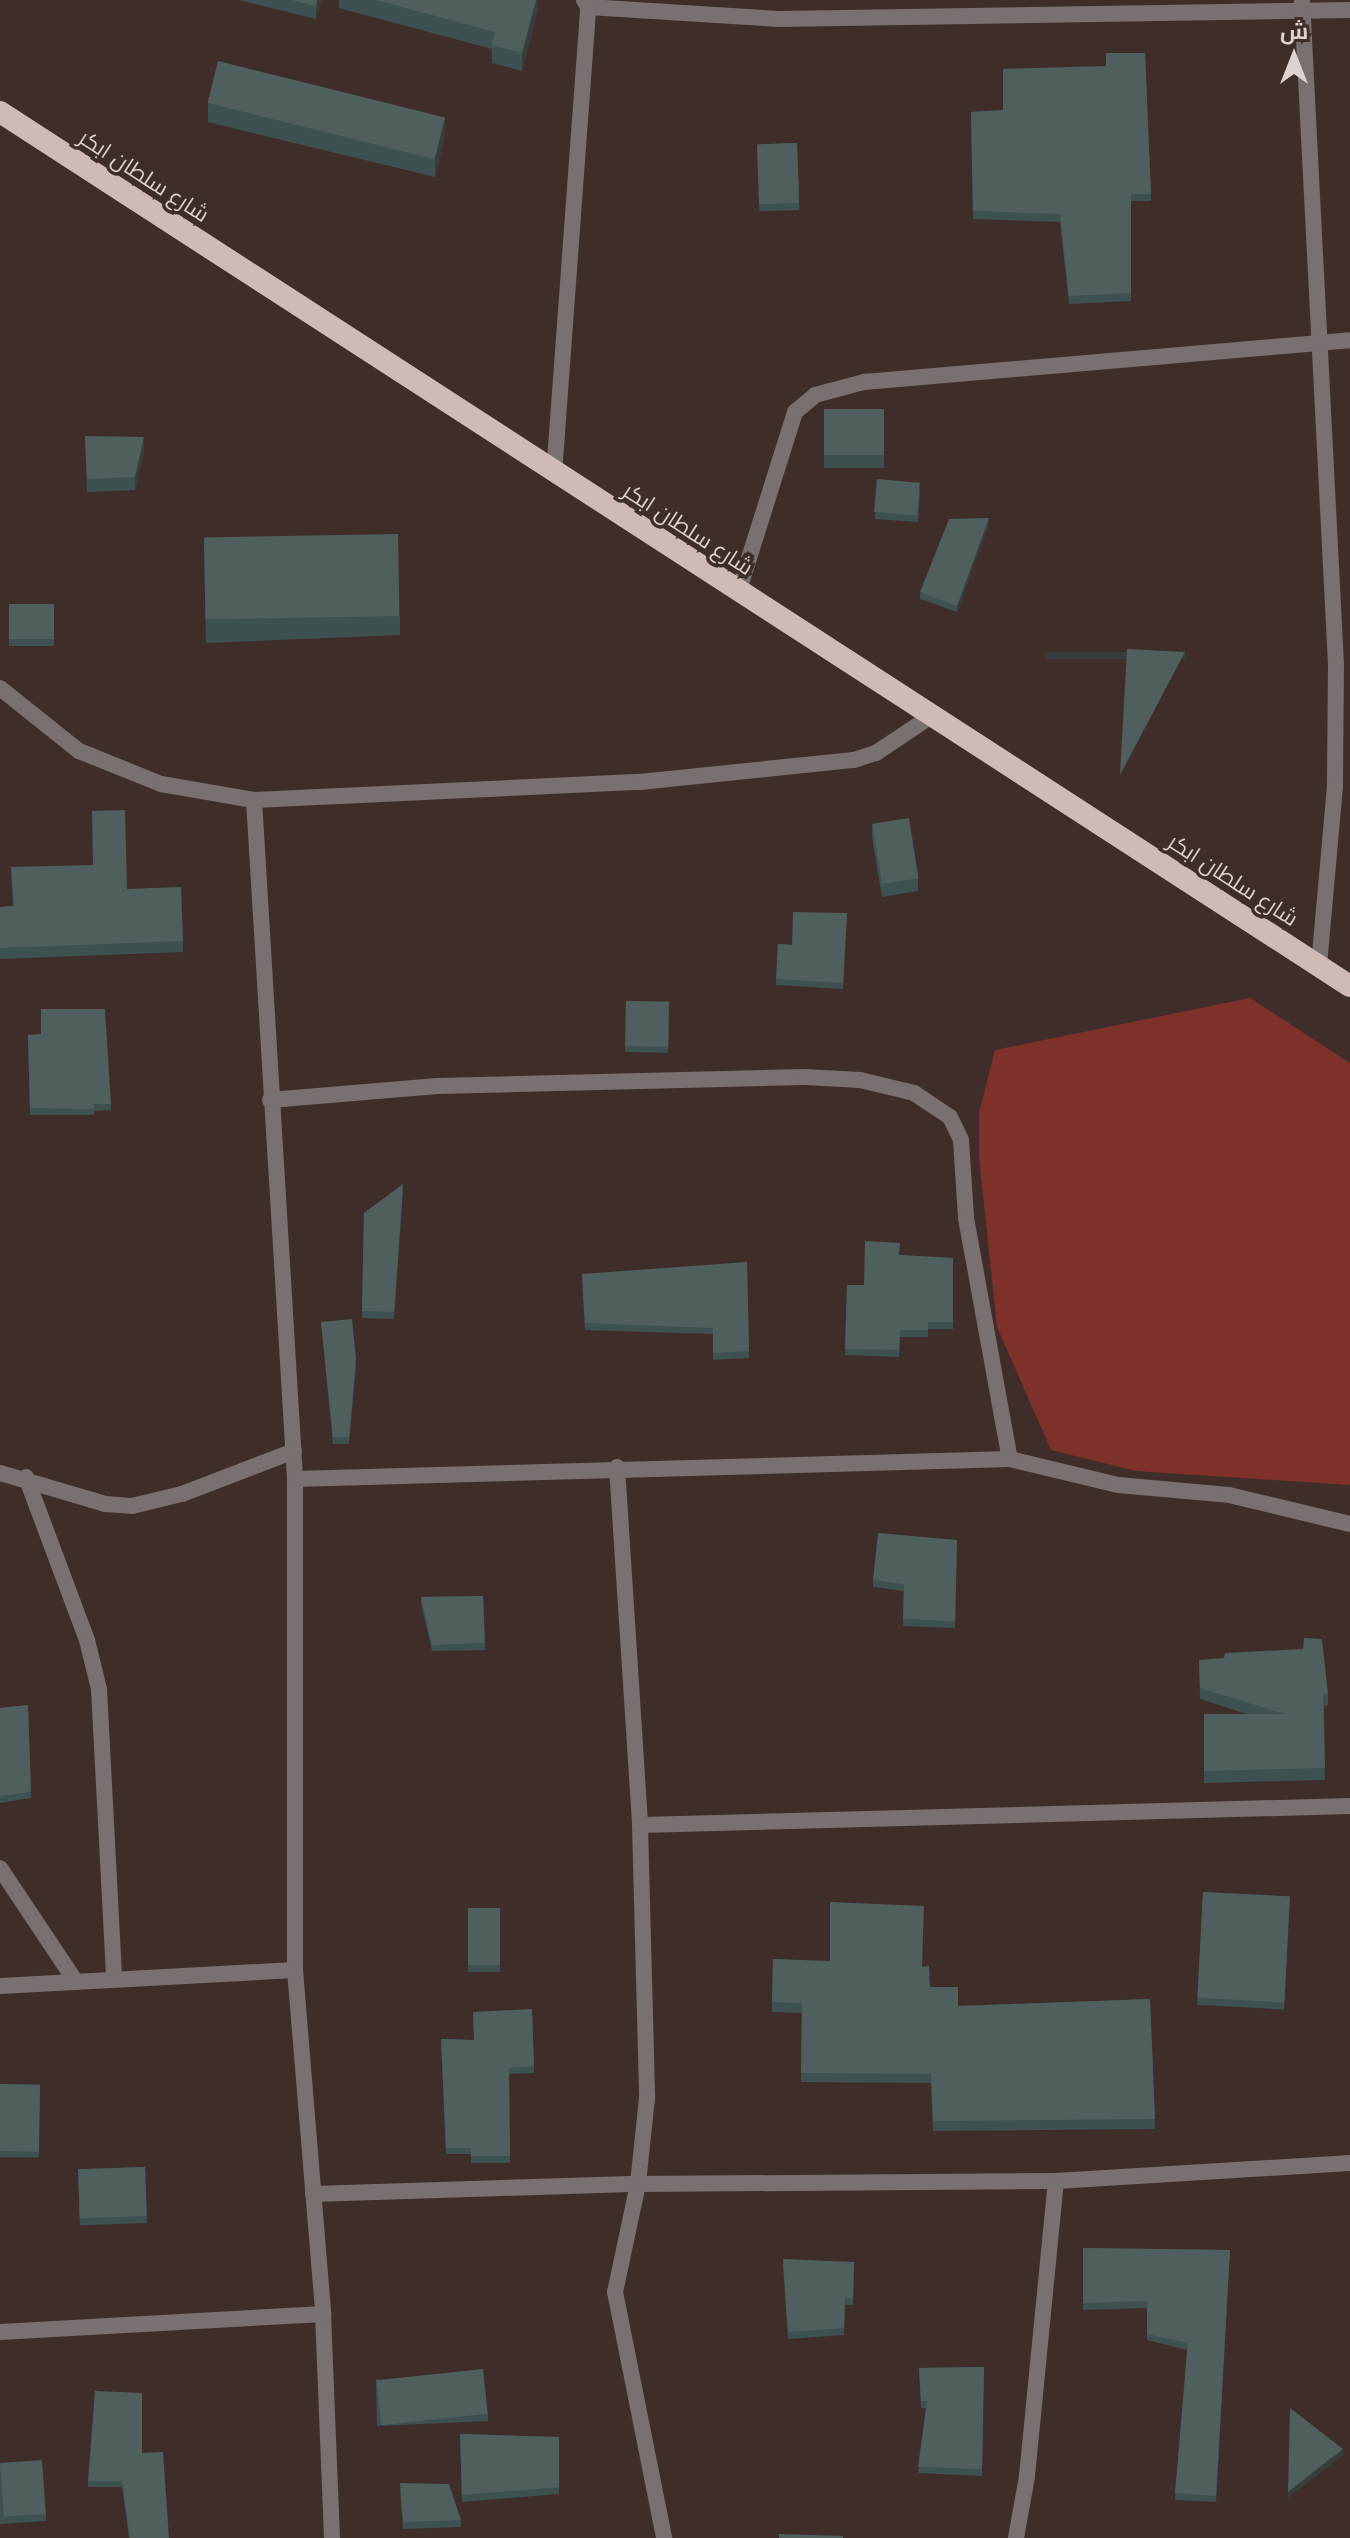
<!DOCTYPE html>
<html>
<head>
<meta charset="utf-8">
<style>
	body { margin:0 }
	#map { position:relative; width:1350px; height:2538px; overflow:hidden; background:#3f2d2a; font-family:Montserrat,Cairo,sans-serif }
	div>[style] { position:absolute }
	[style*='--x'] { left:calc(var(--x)*1px); top:calc(var(--y)*1px); width:calc(var(--w)*1px); rotate:calc(var(--a)*1deg) }
	.green>* { inset:0; background:#7d3129 }
	.minor>* { height:16px; margin:-8px; padding:0 8px; transform-origin:8px; border-radius:8px; background:#7a706f }
	.trunk>* { height:22px; margin:-11px; padding:0 11px; transform-origin:11px; border-radius:11px; background:#d0bab6 }
	.wall>* { inset:0; background:#3d5151; transform-origin:0 0 }
	.shaded-wall>* { inset:0; background:#373d3b; transform-origin:0 0 }
	.building>* { inset:0; background:#4f5f5e; transform-origin:0 0 }
	span { translate:-50% -50%; white-space:nowrap; text-align:center; line-height:1.15; -webkit-text-stroke:7px #3f2d2a; paint-order:stroke }
	.street-label { font-size:22px; color:#dfd2d0 }
	.north { position:absolute; left:1254px; top:16px; width:80px; height:80px; -webkit-text-stroke:6px #3f2d2a; paint-order:stroke; rotate:0deg; font-size:22px; font-weight:700; line-height:32px; text-align:center; color:#dfd2d0 }
	.north::after { content:''; display:block; margin:auto; width:28px; height:36px; background:#dfd2d0; clip-path:polygon(50% 0,100% 100%,50% 72%,0 100%) }
</style>
</head>
<body>
<div id="map">
	<div class="green">
		<div style="clip-path:polygon(1250px 998px,1350px 1063px,1350px 1485px,1136px 1471px,1051px 1450px,997px 1327px,979px 1157px,979px 1113px,995px 1050px)"></div>
	</div>
	<div class="minor">
		<div style="--x:584;--y:0;--w:8;--a:60"></div>
		<div style="--x:588;--y:7;--w:190;--a:3.6"></div>
		<div style="--x:778;--y:19;--w:572;--a:-0.9"></div>
		<div style="--x:1302;--y:0;--w:665;--a:87.07"></div>
		<div style="--x:1336;--y:664;--w:122;--a:90.5"></div>
		<div style="--x:1335;--y:786;--w:182;--a:95.1"></div>
		<div style="--x:554;--y:474;--w:468;--a:-85.8"></div>
		<div style="--x:738;--y:593;--w:190;--a:-72.5"></div>
		<div style="--x:795;--y:412;--w:26;--a:-40"></div>
		<div style="--x:815;--y:395;--w:51;--a:-14.9"></div>
		<div style="--x:864;--y:382;--w:488;--a:-4.9"></div>
		<div style="--x:0;--y:688;--w:101;--a:38.6"></div>
		<div style="--x:79;--y:751;--w:88;--a:21.9"></div>
		<div style="--x:161;--y:784;--w:94;--a:9.8"></div>
		<div style="--x:254;--y:800;--w:386;--a:-2.7"></div>
		<div style="--x:640;--y:782;--w:215;--a:-5.9"></div>
		<div style="--x:854;--y:760;--w:23;--a:-18"></div>
		<div style="--x:876;--y:753;--w:65;--a:-33.7"></div>
		<div style="--x:254;--y:800;--w:680;--a:86.54"></div>
		<div style="--x:295;--y:1479;--w:491;--a:90"></div>
		<div style="--x:295;--y:1970;--w:345;--a:85.3"></div>
		<div style="--x:323;--y:2314;--w:224;--a:87.7"></div>
		<div style="--x:270;--y:1100;--w:168;--a:-4.8"></div>
		<div style="--x:437;--y:1086;--w:368;--a:-1.4"></div>
		<div style="--x:805;--y:1077;--w:55;--a:3.1"></div>
		<div style="--x:860;--y:1080;--w:56;--a:13.5"></div>
		<div style="--x:914;--y:1093;--w:43;--a:33.7"></div>
		<div style="--x:950;--y:1117;--w:25;--a:64"></div>
		<div style="--x:961;--y:1140;--w:78;--a:86.3"></div>
		<div style="--x:966;--y:1218;--w:245;--a:79.7"></div>
		<div style="--x:1010;--y:1459;--w:111;--a:13.5"></div>
		<div style="--x:1118;--y:1485;--w:111;--a:5.1"></div>
		<div style="--x:1229;--y:1495;--w:124;--a:13.5"></div>
		<div style="--x:617;--y:1467;--w:359;--a:86.3"></div>
		<div style="--x:640;--y:1825;--w:273;--a:88.5"></div>
		<div style="--x:647;--y:2098;--w:86;--a:96"></div>
		<div style="--x:638;--y:2184;--w:110;--a:102"></div>
		<div style="--x:615;--y:2292;--w:251;--a:78.7"></div>
		<div style="--x:0;--y:1473;--w:109;--a:16.4"></div>
		<div style="--x:105;--y:1504;--w:27;--a:4"></div>
		<div style="--x:132;--y:1506;--w:51;--a:-13.5"></div>
		<div style="--x:182;--y:1494;--w:120;--a:-21"></div>
		<div style="--x:26;--y:1477;--w:174;--a:69.5"></div>
		<div style="--x:87;--y:1640;--w:50;--a:76.2"></div>
		<div style="--x:99;--y:1689;--w:291;--a:87"></div>
		<div style="--x:295;--y:1479;--w:715;--a:-1.6"></div>
		<div style="--x:640;--y:1825;--w:710;--a:-1.53"></div>
		<div style="--x:0;--y:1868;--w:137;--a:56.3"></div>
		<div style="--x:0;--y:1986;--w:295;--a:-3.1"></div>
		<div style="--x:313;--y:2194;--w:325;--a:-1.8"></div>
		<div style="--x:638;--y:2184;--w:418;--a:-0.4"></div>
		<div style="--x:1056;--y:2181;--w:295;--a:-3.5"></div>
		<div style="--x:0;--y:2332;--w:324;--a:-3.2"></div>
		<div style="--x:1016;--y:2538;--w:63;--a:-79.9"></div>
		<div style="--x:1027;--y:2476;--w:296;--a:-84.4"></div>
	</div>
	<div class="trunk">
		<div style="--x:0;--y:112;--w:1608;--a:32.92"></div>
	</div>
	<div class="wall">
		<div style="clip-path:polygon(239px 0,321px 0,316px 19px)"></div>
		<div style="clip-path:polygon(339px 0,538px 0,538px 9px,522px 71px,492px 63px,492px 49px,339px 8px)"></div>
		<div style="clip-path:polygon(1145px 53px,1151px 201px,1131px 201px,1131px 301px,1069px 304px,1060px 222px,973px 219px,971px 112px,1003px 110px,1106px 66px)"></div>
		<div style="clip-path:polygon(208px 103px,445px 135px,435px 177px,208px 122px)"></div>
		<div style="left:797px;top:143px;width:67px;height:40px;rotate:88deg"></div>
		<div style="left:824px;top:409px;width:60px;height:59px"></div>
		<div style="clip-path:polygon(85px 436px,144px 451px,135px 490px,87px 492px)"></div>
		<div style="clip-path:polygon(920px 489px,918px 522px,875px 519px,875px 512px)"></div>
		<div style="clip-path:polygon(989px 525px,957px 612px,920px 599px,920px 592px)"></div>
		<div style="clip-path:polygon(204px 542px,400px 616px,400px 635px,206px 643px)"></div>
		<div style="left:9px;top:604px;width:45px;height:42px"></div>
		<div style="clip-path:polygon(872px 824px,918px 878px,918px 891px,882px 897px,872px 837px)"></div>
		<div style="clip-path:polygon(11px 867px,127px 889px,183px 941px,183px 952px,0 959px,0 907px,13px 906px)"></div>
		<div style="clip-path:polygon(847px 913px,843px 989px,776px 985px,778px 944px,792px 945px)"></div>
		<div style="left:626px;top:1001px;width:43px;height:51px;rotate:1deg"></div>
		<div style="clip-path:polygon(28px 1035px,111px 1104px,111px 1110px,94px 1111px,94px 1115px,30px 1115px)"></div>
		<div style="clip-path:polygon(403px 1191px,394px 1319px,362px 1318px,364px 1213px)"></div>
		<div style="clip-path:polygon(900px 1255px,953px 1258px,953px 1329px,928px 1329px,928px 1337px,900px 1337px,899px 1357px,845px 1355px,847px 1285px,864px 1285px)"></div>
		<div style="clip-path:polygon(747px 1262px,749px 1358px,713px 1360px,713px 1334px,585px 1330px,582px 1280px)"></div>
		<div style="clip-path:polygon(321px 1322px,356px 1366px,349px 1444px,333px 1444px)"></div>
		<div style="clip-path:polygon(957px 1540px,955px 1628px,903px 1626px,904px 1591px,873px 1587px,873px 1580px)"></div>
		<div style="clip-path:polygon(483px 1596px,485px 1650px,432px 1651px,421px 1604px,421px 1597px)"></div>
		<div style="clip-path:polygon(1199px 1660px,1328px 1694px,1328px 1705px,1324px 1706px,1325px 1780px,1204px 1783px,1204px 1714px,1247px 1714px,1200px 1699px)"></div>
		<div style="clip-path:polygon(28px 1705px,31px 1798px,0 1803px,0 1708px)"></div>
		<div style="left:1203px;top:1892px;width:87px;height:113px;rotate:3deg"></div>
		<div style="left:468px;top:1908px;width:32px;height:64px"></div>
		<div style="clip-path:polygon(773px 1959px,922px 1967px,930px 1987px,958px 2006px,1150px 1999px,1155px 2129px,933px 2131px,931px 2083px,801px 2082px,802px 2013px,772px 2012px)"></div>
		<div style="clip-path:polygon(532px 2009px,534px 2073px,509px 2074px,510px 2163px,471px 2163px,471px 2154px,446px 2154px,441px 2039px,474px 2040px)"></div>
		<div style="left:0;top:2084px;width:40px;height:73px;rotate:1deg"></div>
		<div style="left:145px;top:2167px;width:56px;height:67px;rotate:88deg"></div>
		<div style="clip-path:polygon(1083px 2248px,1230px 2250px,1216px 2502px,1175px 2500px,1187px 2350px,1147px 2340px,1147px 2308px,1083px 2310px)"></div>
		<div style="clip-path:polygon(854px 2262px,853px 2305px,845px 2305px,844px 2335px,788px 2339px,783px 2265px)"></div>
		<div style="clip-path:polygon(984px 2367px,982px 2476px,918px 2473px,926px 2408px,921px 2408px,919px 2368px)"></div>
		<div style="clip-path:polygon(376px 2379px,488px 2414px,488px 2421px,377px 2426px)"></div>
		<div style="clip-path:polygon(460px 2434px,559px 2437px,559px 2494px,462px 2502px)"></div>
		<div style="clip-path:polygon(142px 2453px,169px 2538px,129px 2538px,122px 2487px,88px 2487px,88px 2481px)"></div>
		<div style="clip-path:polygon(0 2464px,46px 2514px,46px 2521px,0 2524px)"></div>
		<div style="clip-path:polygon(400px 2489px,461px 2520px,461px 2527px,403px 2529px)"></div>
	</div>
	<div class="shaded-wall">
		<div style="clip-path:polygon(317px 0,321px 0,316px 19px,316px 6px)"></div>
		<div style="clip-path:polygon(536px 0,538px 0,538px 9px,522px 71px,522px 53px)"></div>
		<div style="clip-path:polygon(445px 116px,445px 135px,435px 177px,435px 157px)"></div>
		<div style="clip-path:polygon(144px 437px,144px 451px,135px 490px,135px 477px)"></div>
		<div style="clip-path:polygon(989px 518px,989px 525px,957px 612px,957px 606px)"></div>
		<div style="left:1185px;top:652px;width:7px;height:139px;rotate:90deg"></div>
		<div style="clip-path:polygon(1343px 2449px,1343px 2456px,1288px 2498px,1288px 2492px)"></div>
	</div>
	<div class="building">
		<div style="clip-path:polygon(292px 0,317px 0,316px 6px)"></div>
		<div style="clip-path:polygon(376px 0,536px 0,522px 53px,492px 45px,495px 32px)"></div>
		<div style="clip-path:polygon(1106px 53px,1145px 53px,1151px 194px,1131px 194px,1131px 293px,1069px 296px,1060px 214px,973px 211px,971px 112px,1003px 110px,1003px 69px,1106px 66px)"></div>
		<div style="left:218px;top:61px;width:234px;height:43px;rotate:14deg"></div>
		<div style="left:797px;top:143px;width:60px;height:40px;rotate:88deg"></div>
		<div style="left:824px;top:409px;width:60px;height:46px"></div>
		<div style="clip-path:polygon(85px 436px,144px 437px,135px 477px,87px 479px)"></div>
		<div style="left:877px;top:479px;width:43px;height:33px;rotate:5deg"></div>
		<div style="clip-path:polygon(989px 518px,957px 606px,920px 592px,949px 519px)"></div>
		<div style="left:398px;top:534px;width:82px;height:194px;rotate:89deg"></div>
		<div style="left:9px;top:604px;width:45px;height:35px"></div>
		<div style="clip-path:polygon(1127px 649px,1185px 652px,1120px 775px)"></div>
		<div style="clip-path:polygon(125px 810px,127px 889px,181px 887px,183px 941px,0 948px,0 907px,14px 906px,11px 867px,93px 865px,92px 811px)"></div>
		<div style="left:909px;top:818px;width:61px;height:37px;rotate:81deg"></div>
		<div style="clip-path:polygon(793px 912px,847px 913px,843px 983px,776px 979px,778px 944px,792px 945px)"></div>
		<div style="left:626px;top:1001px;width:43px;height:45px;rotate:1deg"></div>
		<div style="clip-path:polygon(41px 1009px,105px 1009px,111px 1104px,94px 1104px,94px 1109px,30px 1108px,28px 1035px,41px 1034px)"></div>
		<div style="clip-path:polygon(403px 1184px,394px 1312px,362px 1311px,364px 1213px)"></div>
		<div style="clip-path:polygon(865px 1241px,900px 1243px,899px 1255px,953px 1258px,953px 1322px,928px 1322px,928px 1330px,900px 1330px,899px 1350px,845px 1349px,847px 1285px,864px 1285px)"></div>
		<div style="clip-path:polygon(747px 1262px,749px 1351px,713px 1353px,713px 1328px,585px 1323px,582px 1274px)"></div>
		<div style="clip-path:polygon(352px 1319px,356px 1359px,349px 1437px,333px 1437px,321px 1322px)"></div>
		<div style="clip-path:polygon(878px 1533px,957px 1540px,955px 1621px,903px 1619px,904px 1584px,873px 1580px)"></div>
		<div style="clip-path:polygon(483px 1596px,485px 1643px,432px 1645px,421px 1597px)"></div>
		<div style="clip-path:polygon(1304px 1638px,1322px 1639px,1328px 1694px,1323px 1694px,1325px 1768px,1204px 1771px,1204px 1714px,1285px 1714px,1200px 1688px,1199px 1660px,1224px 1658px,1225px 1653px,1303px 1649px)"></div>
		<div style="clip-path:polygon(28px 1705px,31px 1792px,0 1796px,0 1708px)"></div>
		<div style="left:1203px;top:1892px;width:87px;height:106px;rotate:3deg"></div>
		<div style="clip-path:polygon(830px 1902px,924px 1906px,922px 1967px,929px 1966px,930px 1987px,958px 1987px,958px 2006px,1150px 1999px,1155px 2119px,933px 2121px,931px 2074px,801px 2073px,802px 2003px,772px 2002px,773px 1959px,830px 1961px)"></div>
		<div style="left:468px;top:1908px;width:32px;height:57px"></div>
		<div style="clip-path:polygon(532px 2009px,534px 2066px,509px 2068px,510px 2156px,471px 2156px,471px 2148px,446px 2148px,441px 2039px,474px 2040px,473px 2012px)"></div>
		<div style="left:0;top:2084px;width:40px;height:67px;rotate:1deg"></div>
		<div style="left:145px;top:2167px;width:49px;height:67px;rotate:88deg"></div>
		<div style="clip-path:polygon(1083px 2248px,1230px 2250px,1216px 2496px,1175px 2493px,1188px 2343px,1147px 2334px,1147px 2301px,1083px 2303px)"></div>
		<div style="clip-path:polygon(783px 2259px,854px 2262px,853px 2298px,845px 2298px,844px 2328px,788px 2332px)"></div>
		<div style="clip-path:polygon(984px 2367px,982px 2469px,918px 2467px,927px 2401px,921px 2401px,919px 2368px)"></div>
		<div style="left:483px;top:2369px;width:45px;height:107px;rotate:84deg"></div>
		<div style="clip-path:polygon(95px 2391px,142px 2393px,142px 2453px,163px 2452px,169px 2538px,130px 2538px,122px 2481px,88px 2481px)"></div>
		<div style="clip-path:polygon(1290px 2408px,1343px 2449px,1288px 2492px)"></div>
		<div style="clip-path:polygon(460px 2434px,559px 2437px,559px 2487px,462px 2495px)"></div>
		<div style="left:42px;top:2460px;width:54px;height:42px;rotate:86deg"></div>
		<div style="clip-path:polygon(400px 2483px,449px 2484px,461px 2520px,403px 2522px)"></div>
		<div style="clip-path:polygon(779px 2534px,843px 2536px,843px 2538px,779px 2538px)"></div>
	</div>
	<div class="street-label">
		<span style="left:144px;top:176px;rotate:33deg">شارع سلطان ابكر</span>
		<span style="left:688px;top:529px;rotate:33deg">شارع سلطان ابكر</span>
		<span style="left:1233px;top:880px;rotate:33deg">شارع سلطان ابكر</span>
	</div>
	<div class="north">ش</div>
</div>
</body>
</html>
